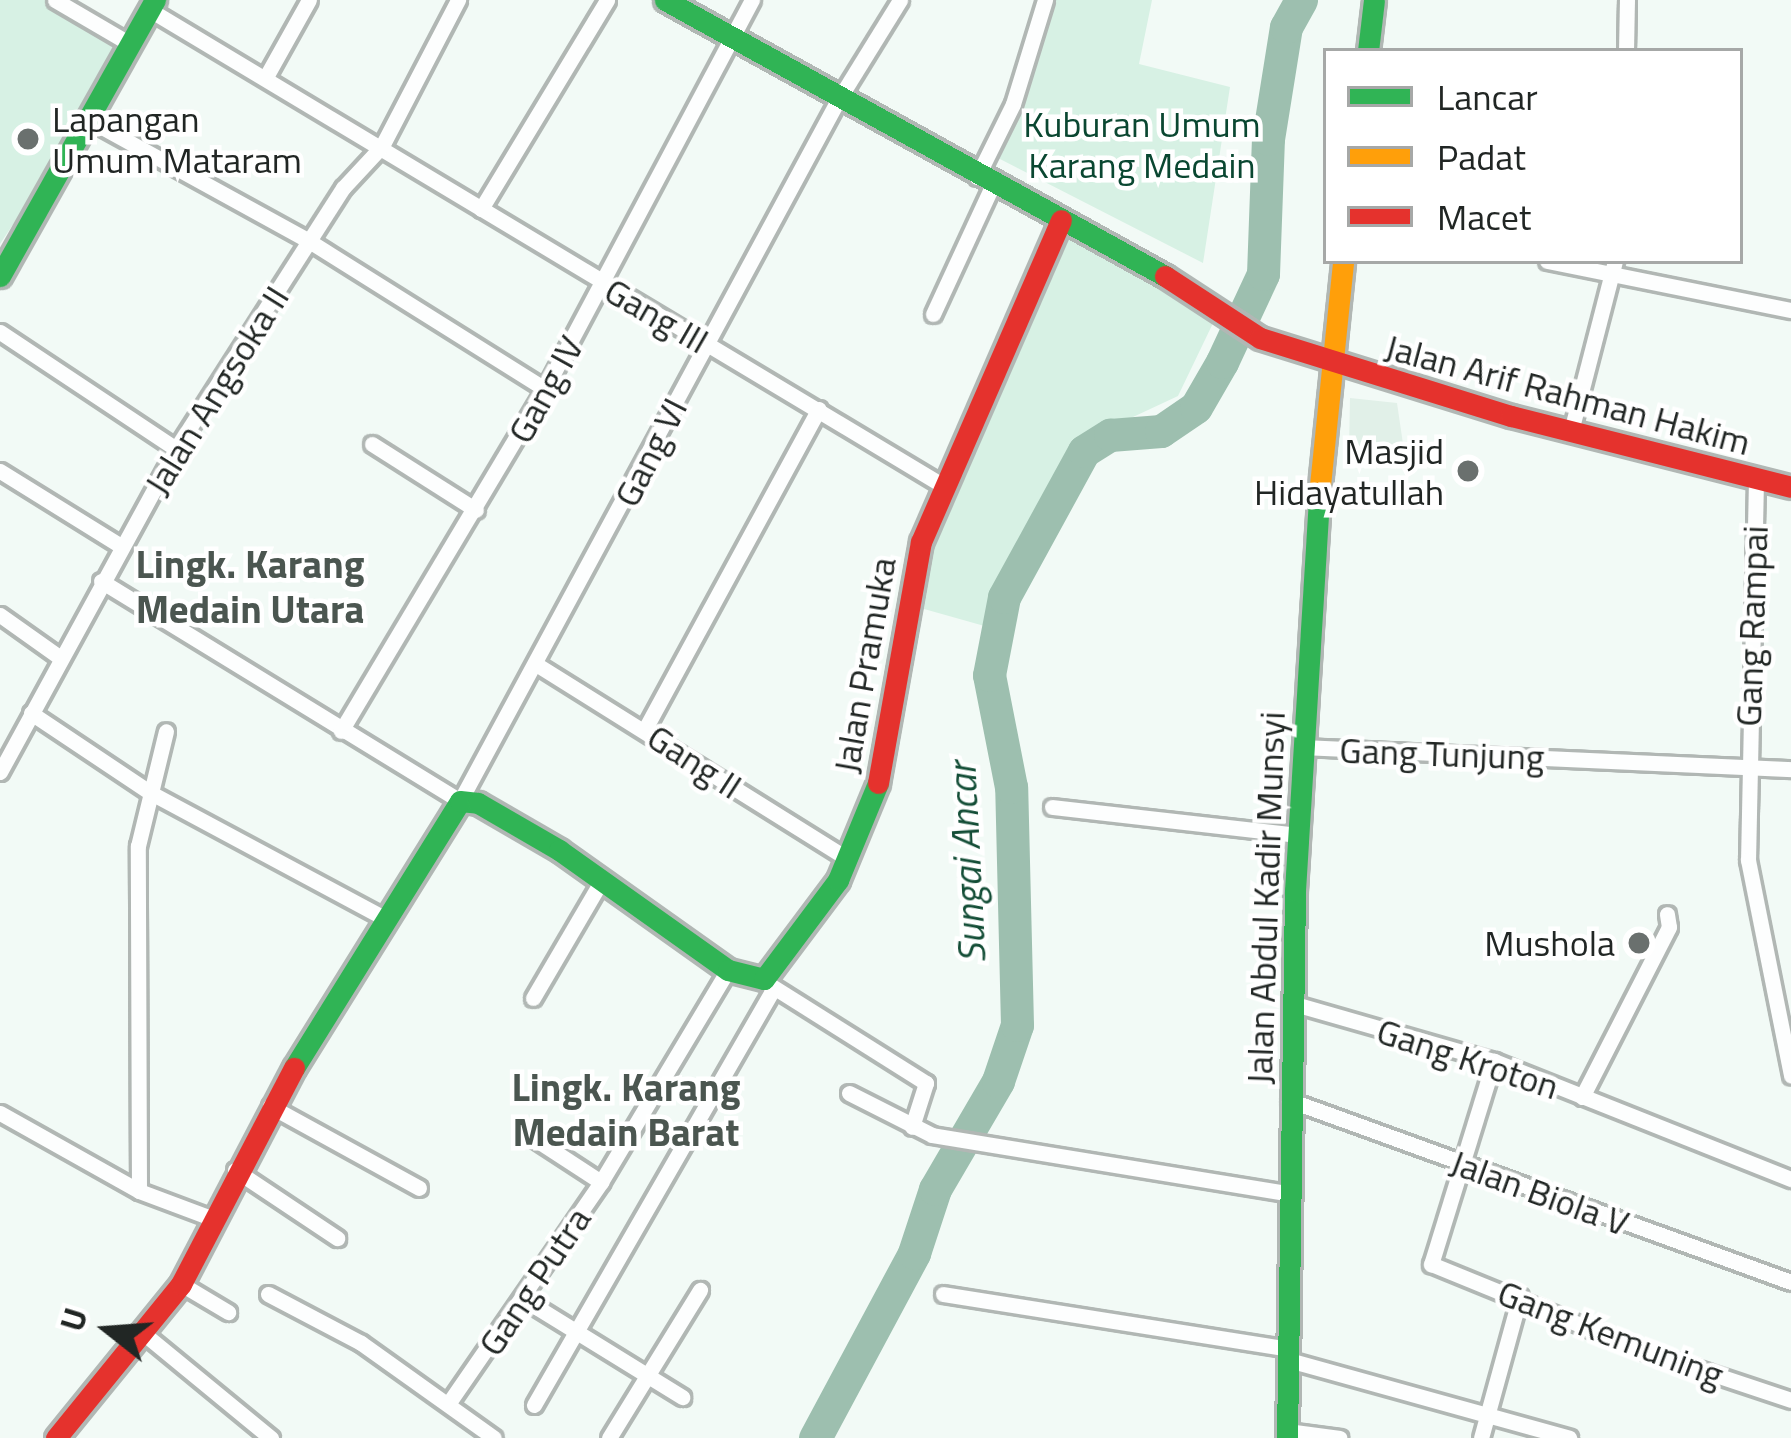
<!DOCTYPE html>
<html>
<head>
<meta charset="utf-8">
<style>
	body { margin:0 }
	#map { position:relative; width:1791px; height:1438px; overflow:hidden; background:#f2faf6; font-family:"Titillium Web",sans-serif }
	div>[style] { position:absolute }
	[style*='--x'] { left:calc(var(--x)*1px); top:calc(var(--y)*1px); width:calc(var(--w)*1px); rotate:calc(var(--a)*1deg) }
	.built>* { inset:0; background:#e1f0e8 }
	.green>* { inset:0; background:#d7f1e4 }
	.river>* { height:33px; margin:-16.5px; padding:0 16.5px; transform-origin:16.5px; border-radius:16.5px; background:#9dbfaf }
	.roads { filter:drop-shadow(3px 0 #b1b7b4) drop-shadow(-3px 0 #b1b7b4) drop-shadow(0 3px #b1b7b4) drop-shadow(0 -3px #b1b7b4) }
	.street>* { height:15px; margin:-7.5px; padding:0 7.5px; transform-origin:7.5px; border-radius:7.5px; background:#fdfefe }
	.fast>* { height:21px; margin:-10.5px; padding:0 10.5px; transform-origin:10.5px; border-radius:10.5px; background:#30b455 }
	.slow>* { height:21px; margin:-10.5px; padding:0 10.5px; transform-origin:10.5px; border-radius:10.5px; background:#ff9f0a }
	.jam>* { height:21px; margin:-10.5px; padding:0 10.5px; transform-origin:10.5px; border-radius:10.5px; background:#e5322d }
	.dots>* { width:33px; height:33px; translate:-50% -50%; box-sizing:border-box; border:6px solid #fff; border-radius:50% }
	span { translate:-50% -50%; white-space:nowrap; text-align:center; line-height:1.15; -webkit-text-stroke:9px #fff; paint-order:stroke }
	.poi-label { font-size:36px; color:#212624 }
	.left { translate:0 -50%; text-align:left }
	.right { translate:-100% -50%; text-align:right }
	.park-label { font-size:36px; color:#0a4731 }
	.street-label { font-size:36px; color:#212624 }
	.neighbourhood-label { font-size:39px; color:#4b5650; font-weight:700 }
	.water-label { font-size:39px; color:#134d36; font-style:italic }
	.legend { position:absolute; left:1323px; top:48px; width:420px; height:216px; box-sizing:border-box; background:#fff; border:3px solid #a6a8a7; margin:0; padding:15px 21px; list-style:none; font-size:36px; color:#212624 }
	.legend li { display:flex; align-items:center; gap:24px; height:60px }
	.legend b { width:60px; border:3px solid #a6a8a7 }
	.north { position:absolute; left:48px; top:1270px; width:120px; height:120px; -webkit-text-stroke:9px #fff; paint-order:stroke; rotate:287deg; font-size:33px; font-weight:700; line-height:48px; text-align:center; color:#212624 }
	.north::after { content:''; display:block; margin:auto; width:42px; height:54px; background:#212624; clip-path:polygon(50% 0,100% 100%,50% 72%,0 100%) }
</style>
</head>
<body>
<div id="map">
	<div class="built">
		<div style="clip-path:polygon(1350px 398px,1397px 403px,1403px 444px,1349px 451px)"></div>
	</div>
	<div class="green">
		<div style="clip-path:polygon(0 0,55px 0,132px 45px,0 244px)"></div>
		<div style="clip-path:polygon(1051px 0,1152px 0,1139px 64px,1230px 87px,1203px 263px,998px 158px)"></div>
		<div style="clip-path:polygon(1061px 234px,1215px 319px,1178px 396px,1071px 446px,1002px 573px,988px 627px,917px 607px,936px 538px)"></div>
	</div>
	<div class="river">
		<div style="--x:815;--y:1438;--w:210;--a:-61.8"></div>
		<div style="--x:914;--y:1253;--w:67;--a:-71.8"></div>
		<div style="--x:935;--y:1189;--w:125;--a:-59.7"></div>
		<div style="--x:998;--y:1081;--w:59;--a:-71.3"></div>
		<div style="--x:1017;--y:1025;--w:238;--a:-91.4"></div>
		<div style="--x:1011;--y:787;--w:114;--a:-101.1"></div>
		<div style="--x:989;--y:675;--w:79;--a:-79.1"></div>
		<div style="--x:1004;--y:597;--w:166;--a:-61.3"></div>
		<div style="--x:1084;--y:451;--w:31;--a:-32"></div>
		<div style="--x:1110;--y:435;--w:51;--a:-4.5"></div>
		<div style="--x:1161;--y:431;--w:42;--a:-34.4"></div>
		<div style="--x:1196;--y:407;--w:52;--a:-60"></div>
		<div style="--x:1222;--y:362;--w:97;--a:-65"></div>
		<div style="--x:1263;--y:274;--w:135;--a:-87.9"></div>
		<div style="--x:1268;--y:139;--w:113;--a:-80.9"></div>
		<div style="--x:1286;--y:27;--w:31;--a:-61"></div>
	</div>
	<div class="roads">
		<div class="street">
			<div style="--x:55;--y:0;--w:89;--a:30.3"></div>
			<div style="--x:150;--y:10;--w:924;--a:30.95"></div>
			<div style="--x:1626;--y:51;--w:51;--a:-88.9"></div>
			<div style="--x:267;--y:75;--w:86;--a:-60.8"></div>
			<div style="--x:89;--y:120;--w:251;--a:28.8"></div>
			<div style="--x:309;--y:241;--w:279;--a:32.1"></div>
			<div style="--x:977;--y:177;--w:81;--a:-63.7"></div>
			<div style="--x:1013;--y:104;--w:109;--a:-72.9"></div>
			<div style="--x:481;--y:209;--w:244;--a:-58.9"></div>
			<div style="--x:1547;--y:261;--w:249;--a:11.4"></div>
			<div style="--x:933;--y:314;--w:143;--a:-65.2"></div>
			<div style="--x:0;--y:332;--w:211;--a:33.6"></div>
			<div style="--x:1571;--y:431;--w:176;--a:-75.5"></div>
			<div style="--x:372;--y:444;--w:123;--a:32.4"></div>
			<div style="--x:0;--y:471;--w:142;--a:31.8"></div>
			<div style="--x:1756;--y:480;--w:380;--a:91.2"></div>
			<div style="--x:1748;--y:860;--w:220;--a:78.7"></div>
			<div style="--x:101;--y:581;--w:421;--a:31.5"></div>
			<div style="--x:460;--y:801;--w:794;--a:-61.66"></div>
			<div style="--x:837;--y:102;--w:120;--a:-58.3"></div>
			<div style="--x:0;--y:615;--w:71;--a:35.3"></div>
			<div style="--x:539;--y:666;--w:364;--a:32"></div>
			<div style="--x:31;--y:713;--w:144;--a:33.7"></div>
			<div style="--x:151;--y:793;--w:267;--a:28.2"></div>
			<div style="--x:645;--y:729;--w:364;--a:-61.5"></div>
			<div style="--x:341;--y:731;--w:398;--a:-59.2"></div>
			<div style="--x:545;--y:389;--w:441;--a:-62"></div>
			<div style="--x:1304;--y:747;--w:487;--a:2.6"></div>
			<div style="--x:0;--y:772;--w:368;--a:-61.4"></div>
			<div style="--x:176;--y:449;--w:310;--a:-57.4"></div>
			<div style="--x:343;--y:188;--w:57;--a:-47.1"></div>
			<div style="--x:382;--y:146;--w:165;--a:-62.5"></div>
			<div style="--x:1052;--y:807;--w:249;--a:6.5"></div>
			<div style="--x:767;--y:983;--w:188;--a:32.2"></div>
			<div style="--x:926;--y:1083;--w:46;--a:107.7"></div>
			<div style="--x:533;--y:998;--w:137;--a:-59.7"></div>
			<div style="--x:1295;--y:1004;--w:207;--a:16"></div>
			<div style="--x:1494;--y:1061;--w:320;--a:21.7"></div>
			<div style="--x:1494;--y:1061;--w:213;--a:107.2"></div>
			<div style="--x:1431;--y:1264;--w:230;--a:22.2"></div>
			<div style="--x:1644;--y:1351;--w:155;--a:18.4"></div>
			<div style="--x:849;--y:1093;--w:93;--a:26.8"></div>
			<div style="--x:932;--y:1135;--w:359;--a:9.3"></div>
			<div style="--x:1582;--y:1097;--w:191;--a:-62.9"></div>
			<div style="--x:1669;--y:927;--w:13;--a:-99"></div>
			<div style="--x:1289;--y:1100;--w:534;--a:19.93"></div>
			<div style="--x:270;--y:1106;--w:170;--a:28.8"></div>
			<div style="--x:0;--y:1113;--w:159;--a:29.3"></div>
			<div style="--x:139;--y:1191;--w:77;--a:20.6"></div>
			<div style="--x:535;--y:1139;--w:79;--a:33.1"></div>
			<div style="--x:235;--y:1170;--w:123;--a:33.7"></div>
			<div style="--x:139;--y:1191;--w:345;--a:-90.2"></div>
			<div style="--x:138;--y:846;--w:118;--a:-76.3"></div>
			<div style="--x:181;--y:1284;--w:55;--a:30.8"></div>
			<div style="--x:268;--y:1294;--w:105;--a:27.8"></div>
			<div style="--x:361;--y:1343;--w:163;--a:35.5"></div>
			<div style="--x:943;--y:1294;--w:346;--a:9"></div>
			<div style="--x:525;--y:1300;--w:185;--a:31.7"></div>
			<div style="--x:143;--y:1333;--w:166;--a:39.4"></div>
			<div style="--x:1285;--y:1359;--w:295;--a:15.5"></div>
			<div style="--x:448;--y:1404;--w:270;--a:-55.4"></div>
			<div style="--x:601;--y:1182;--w:247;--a:-59.1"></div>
			<div style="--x:534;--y:1405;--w:480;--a:-60.1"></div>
			<div style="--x:1287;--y:1431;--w:53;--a:7.5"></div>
			<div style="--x:609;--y:1438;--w:174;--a:-58.4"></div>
			<div style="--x:1481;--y:1438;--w:147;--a:-74.6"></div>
		</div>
		<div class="fast">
			<div style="--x:665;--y:0;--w:571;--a:28.9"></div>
			<div style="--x:1368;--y:51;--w:51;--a:-83.3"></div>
			<div style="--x:0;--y:276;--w:317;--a:-60.7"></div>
			<div style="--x:294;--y:1068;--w:314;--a:-58.1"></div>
			<div style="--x:460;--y:801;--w:18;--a:6"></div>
			<div style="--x:478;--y:803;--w:94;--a:30.1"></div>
			<div style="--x:559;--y:850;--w:207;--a:35.4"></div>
			<div style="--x:728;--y:970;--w:37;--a:14"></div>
			<div style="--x:764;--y:979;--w:124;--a:-53.2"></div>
			<div style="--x:838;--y:880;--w:105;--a:-67.6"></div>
			<div style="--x:1287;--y:1438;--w:547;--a:-89.16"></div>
			<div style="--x:1295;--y:891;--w:397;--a:-86.5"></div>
		</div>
		<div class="slow">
			<div style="--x:1319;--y:495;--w:235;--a:-84.1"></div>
		</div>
		<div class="jam">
			<div style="--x:1165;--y:276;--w:113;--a:33.1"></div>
			<div style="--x:1260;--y:338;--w:263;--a:17.3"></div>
			<div style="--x:1511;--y:416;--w:289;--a:14.2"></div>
			<div style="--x:878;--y:783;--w:245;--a:-79.9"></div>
			<div style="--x:921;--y:542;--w:351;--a:-66.5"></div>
			<div style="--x:56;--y:1438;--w:198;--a:-50.9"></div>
			<div style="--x:181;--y:1284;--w:244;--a:-62.4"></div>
		</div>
	</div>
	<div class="dots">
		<div style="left:28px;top:139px;background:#6a706e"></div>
		<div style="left:1468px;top:471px;background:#6a706e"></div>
		<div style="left:1639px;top:943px;background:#6a706e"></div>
	</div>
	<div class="poi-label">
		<span class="left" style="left:52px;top:139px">Lapangan<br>Umum Mataram</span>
		<span class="right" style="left:1444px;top:471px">Masjid<br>Hidayatullah</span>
		<span class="right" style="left:1615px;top:943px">Mushola</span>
	</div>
	<div class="park-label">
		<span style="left:1142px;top:144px">Kuburan Umum<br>Karang Medain</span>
	</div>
	<div class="street-label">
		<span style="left:657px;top:315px;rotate:30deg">Gang III</span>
		<span style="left:545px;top:389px;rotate:-61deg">Gang IV</span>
		<span style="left:216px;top:390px;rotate:-58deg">Jalan Angsoka II</span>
		<span style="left:1568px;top:394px;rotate:15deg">Jalan Arif Rahman Hakim</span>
		<span style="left:650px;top:452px;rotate:-63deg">Gang VI</span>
		<span style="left:1751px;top:626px;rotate:-88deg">Gang Rampai</span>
		<span style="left:864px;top:665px;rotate:-80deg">Jalan Pramuka</span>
		<span style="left:1442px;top:753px;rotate:2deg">Gang Tunjung</span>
		<span style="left:695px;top:761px;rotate:33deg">Gang II</span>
		<span style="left:1265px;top:898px;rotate:-88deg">Jalan Abdul Kadir Munsyi</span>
		<span style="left:1468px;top:1058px;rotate:18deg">Gang Kroton</span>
		<span style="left:1540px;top:1192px;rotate:20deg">Jalan Biola V</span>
		<span style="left:534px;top:1281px;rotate:-56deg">Gang Putra</span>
		<span style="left:1611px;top:1333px;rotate:21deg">Gang Kemuning</span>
	</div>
	<div class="neighbourhood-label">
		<span style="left:250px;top:587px">Lingk. Karang<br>Medain Utara</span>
		<span style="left:626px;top:1110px">Lingk. Karang<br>Medain Barat</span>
	</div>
	<div class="water-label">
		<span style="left:967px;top:863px;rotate:-93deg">Sungai Ancar</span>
	</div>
	<ul class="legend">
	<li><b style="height:15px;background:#30b455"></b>Lancar</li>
	<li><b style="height:15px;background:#ff9f0a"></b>Padat</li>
	<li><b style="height:15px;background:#e5322d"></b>Macet</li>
	</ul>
	<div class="north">U</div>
</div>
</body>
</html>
